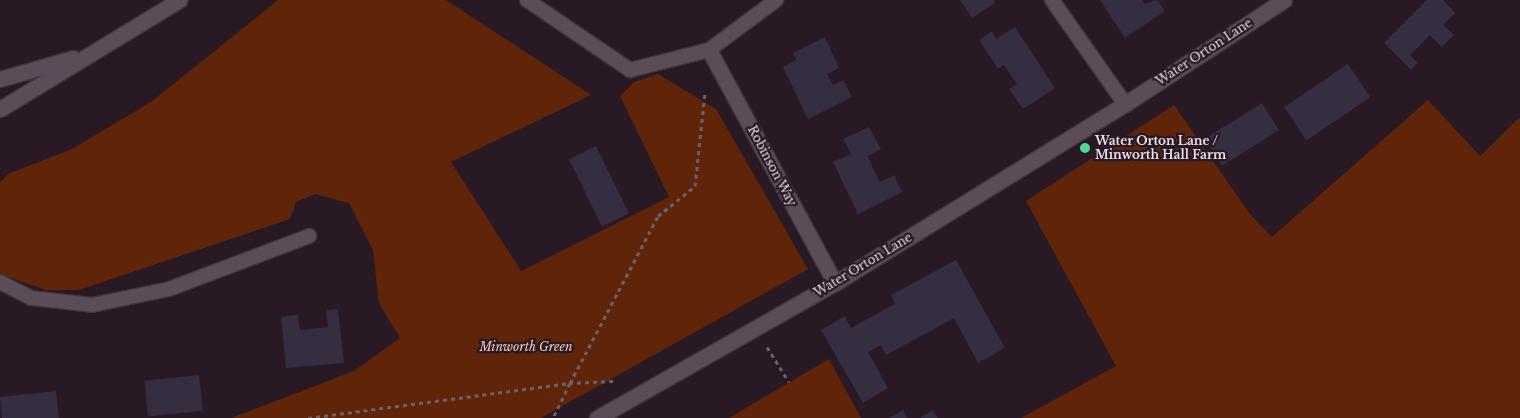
<!DOCTYPE html>
<html>
<head>
<meta charset="utf-8">
<style>
	body { margin:0 }
	#map { position:relative; width:1520px; height:418px; overflow:hidden; background:#281925; font-family:"Libre Baskerville",serif }
	div>[style] { position:absolute }
	[style*='--x'] { left:calc(var(--x)*1px); top:calc(var(--y)*1px); width:calc(var(--w)*1px); rotate:calc(var(--a)*1deg) }
	.green>* { inset:0; background:#602508 }
	.building>* { inset:0; background:#342e40; transform-origin:0 0 }
	.path>* { height:3px; margin-top:-1.5px; transform-origin:0; background:repeating-linear-gradient(90deg,#6d606a 0 4px,transparent 0 8px) }
	.roads { filter:drop-shadow(1px 0 #40343d) drop-shadow(-1px 0 #40343d) drop-shadow(0 1px #40343d) drop-shadow(0 -1px #40343d) }
	.lane>* { height:14px; margin:-7px; padding:0 7px; transform-origin:7px; border-radius:7px; background:#5c4b59 }
	.street>* { height:15px; margin:-7.5px; padding:0 7.5px; transform-origin:7.5px; border-radius:7.5px; background:#5c4b59 }
	.secondary>* { height:15px; margin:-7.5px; padding:0 7.5px; transform-origin:7.5px; border-radius:7.5px; background:#5c4b59 }
	.dots>* { width:14px; height:14px; translate:-50% -50%; box-sizing:border-box; border:2px solid #281925; border-radius:50% }
	span { translate:-50% -50%; white-space:nowrap; text-align:center; line-height:1.15; -webkit-text-stroke:4.5px #281925; paint-order:stroke }
	.street-label { font-size:12px; color:#e8dde5 }
	.poi-label { font-size:12px; color:#e8dde5; font-weight:700 }
	.left { translate:0 -50%; text-align:left }
	.park-label { font-size:12px; color:#fac8b4; font-style:italic }
</style>
</head>
<body>
<div id="map">
	<div class="green">
		<div style="clip-path:polygon(278px 0,446px 0,591px 95px,451px 162px,521px 271px,669px 197px,620px 96px,634px 82px,658px 74px,716px 109px,808px 269px,541px 418px,231px 418px,354px 371px,400px 338px,379px 303px,373px 250px,349px 203px,315px 194px,296px 202px,290px 219px,79px 290px,46px 290px,0 274px,0 182px,8px 174px,72px 149px,151px 102px)"></div>
		<div style="clip-path:polygon(1428px 100px,1480px 156px,1520px 117px,1520px 418px,1021px 418px,1116px 366px,1026px 201px,1174px 105px,1250px 214px,1272px 237px)"></div>
		<div style="clip-path:polygon(829px 359px,861px 418px,729px 418px)"></div>
	</div>
	<div class="building">
		<div style="clip-path:polygon(960px 0,994px 0,995px 3px,972px 18px)"></div>
		<div style="clip-path:polygon(1100px 0,1142px 0,1145px 4px,1157px 0,1165px 11px,1125px 38px)"></div>
		<div style="clip-path:polygon(1427px 0,1443px 0,1455px 13px,1443px 25px,1454px 35px,1442px 47px,1430px 35px,1410px 55px,1418px 63px,1411px 70px,1384px 43px)"></div>
		<div style="clip-path:polygon(1015px 27px,1055px 88px,1023px 109px,1009px 89px,1017px 84px,1004px 65px,998px 69px,979px 40px,992px 31px,996px 39px)"></div>
		<div style="clip-path:polygon(825px 37px,839px 68px,827px 74px,833px 85px,843px 80px,852px 97px,808px 119px,783px 67px,796px 60px,793px 53px)"></div>
		<div style="left:1348px;top:64px;width:40px;height:77px;rotate:56deg"></div>
		<div style="left:1262px;top:103px;width:32px;height:67px;rotate:58deg"></div>
		<div style="clip-path:polygon(869px 127px,881px 149px,868px 156px,873px 169px,880px 182px,894px 175px,902px 192px,858px 214px,833px 162px,851px 154px,843px 139px)"></div>
		<div style="left:596px;top:146px;width:75px;height:30px;rotate:64deg"></div>
		<div style="clip-path:polygon(956px 260px,1005px 348px,978px 363px,954px 318px,886px 355px,881px 345px,868px 352px,888px 388px,863px 403px,821px 330px,845px 316px,851px 328px,895px 304px,891px 295px)"></div>
		<div style="clip-path:polygon(338px 309px,344px 363px,286px 368px,281px 317px,298px 315px,300px 330px,328px 327px,326px 310px)"></div>
		<div style="left:199px;top:375px;width:36px;height:55px;rotate:84deg"></div>
		<div style="clip-path:polygon(56px 391px,59px 418px,2px 418px,0 397px)"></div>
		<div style="clip-path:polygon(903px 410px,907px 418px,889px 418px)"></div>
		<div style="clip-path:polygon(933px 410px,938px 418px,920px 418px)"></div>
	</div>
	<div class="path">
		<div style="--x:767;--y:347;--w:41;--a:57.8"></div>
		<div style="--x:613;--y:381;--w:43;--a:177.3"></div>
		<div style="--x:570;--y:383;--w:189;--a:-62.2"></div>
		<div style="--x:658;--y:216;--w:48;--a:-39"></div>
		<div style="--x:695;--y:186;--w:94;--a:-83.9"></div>
		<div style="--x:308;--y:418;--w:264;--a:-7.6"></div>
		<div style="--x:570;--y:383;--w:39;--a:116"></div>
	</div>
	<div class="roads">
		<div class="lane">
			<div style="--x:527;--y:0;--w:125;--a:34.2"></div>
			<div style="--x:630;--y:70;--w:81;--a:-14.2"></div>
			<div style="--x:709;--y:50;--w:84;--a:-36.7"></div>
			<div style="--x:1052;--y:0;--w:127;--a:54.9"></div>
			<div style="--x:0;--y:282;--w:35;--a:27"></div>
			<div style="--x:31;--y:298;--w:61;--a:6.5"></div>
			<div style="--x:92;--y:305;--w:79;--a:-11.7"></div>
			<div style="--x:169;--y:289;--w:150;--a:-20.7"></div>
		</div>
		<div class="street">
			<div style="--x:709;--y:50;--w:265;--a:61.6"></div>
			<div style="--x:597;--y:418;--w:274;--a:-29.6"></div>
			<div style="--x:835;--y:283;--w:341;--a:-31.7"></div>
			<div style="--x:1125;--y:104;--w:190;--a:-33.2"></div>
		</div>
		<div class="secondary">
			<div style="--x:0;--y:79;--w:76;--a:-16"></div>
			<div style="--x:0;--y:109;--w:210;--a:-31.3"></div>
		</div>
	</div>
	<div class="dots">
		<div style="left:1085px;top:148px;background:#52d397"></div>
	</div>
	<div class="street-label">
		<span style="left:1204px;top:52px;rotate:-33deg">Water Orton Lane</span>
		<span style="left:772px;top:166px;rotate:62deg">Robinson Way</span>
		<span style="left:863px;top:265px;rotate:-31deg">Water Orton Lane</span>
	</div>
	<div class="poi-label">
		<span class="left" style="left:1095px;top:148px">Water Orton Lane /<br>Minworth Hall Farm</span>
	</div>
	<div class="park-label">
		<span style="left:526px;top:347px">Minworth Green</span>
	</div>
</div>
</body>
</html>
